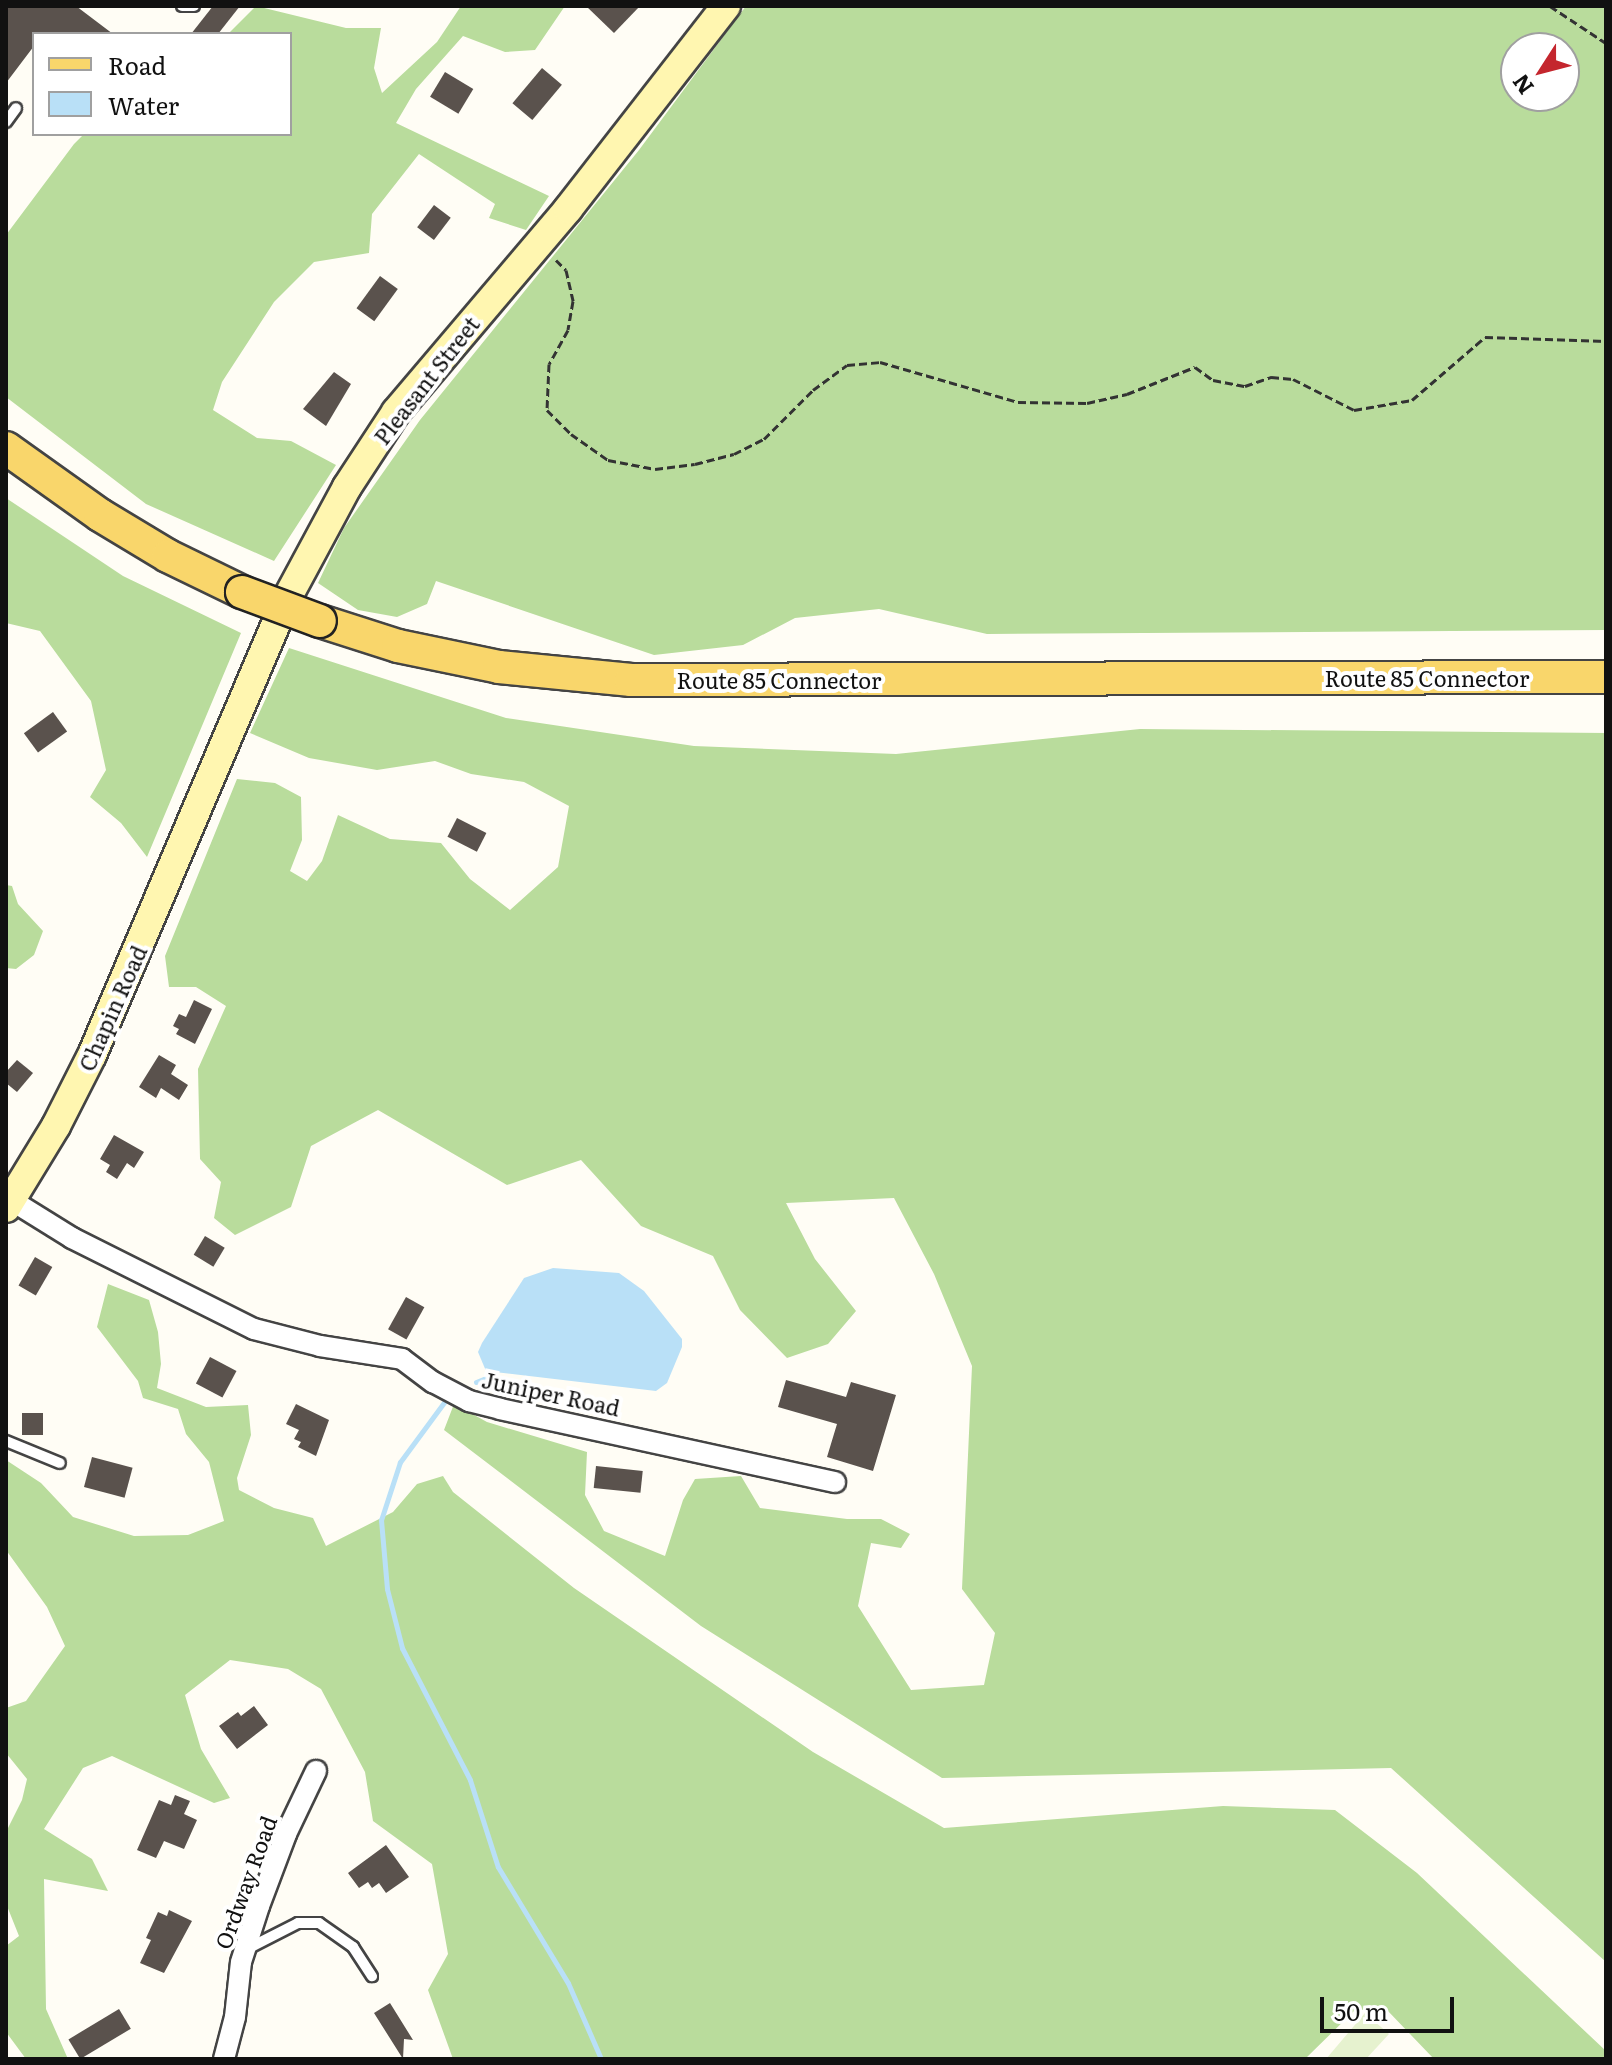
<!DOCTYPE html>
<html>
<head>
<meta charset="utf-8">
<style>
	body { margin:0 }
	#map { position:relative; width:1612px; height:2065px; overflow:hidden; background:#fffdf5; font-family:Literata,serif }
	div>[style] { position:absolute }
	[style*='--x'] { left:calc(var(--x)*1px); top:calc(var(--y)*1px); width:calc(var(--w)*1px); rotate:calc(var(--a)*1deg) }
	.forest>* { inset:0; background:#b9dc9c }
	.pitch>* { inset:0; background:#e6f2cf }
	.water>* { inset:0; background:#b9e0f7 }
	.stream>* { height:5px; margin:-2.5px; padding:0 2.5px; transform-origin:2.5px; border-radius:2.5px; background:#b9e0f7 }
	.building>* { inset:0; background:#5a524d; transform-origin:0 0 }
	.path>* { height:3px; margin-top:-1.5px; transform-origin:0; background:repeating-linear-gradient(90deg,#333 0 8px,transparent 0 12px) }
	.roads { filter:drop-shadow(2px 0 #444) drop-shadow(-2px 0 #444) drop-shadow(0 2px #444) drop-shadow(0 -2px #444) }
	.lane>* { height:10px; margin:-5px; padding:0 5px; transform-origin:5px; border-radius:5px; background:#fff }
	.street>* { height:20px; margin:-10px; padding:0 10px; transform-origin:10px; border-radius:10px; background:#fff }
	.secondary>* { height:28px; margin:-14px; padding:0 14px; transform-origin:14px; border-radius:14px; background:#fff6b0 }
	.primary>* { height:32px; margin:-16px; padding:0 16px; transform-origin:16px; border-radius:16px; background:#f9d66b }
	.bridges { filter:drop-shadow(2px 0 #222) drop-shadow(-2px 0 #222) drop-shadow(0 2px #222) drop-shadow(0 -2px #222) }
	.primary-bridge>* { height:32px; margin:-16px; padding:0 16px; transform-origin:16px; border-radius:16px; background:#f9d66b }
	span { translate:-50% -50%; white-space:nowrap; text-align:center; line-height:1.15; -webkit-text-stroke:8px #fff; paint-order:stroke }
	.street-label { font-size:22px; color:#111 }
	.frame { position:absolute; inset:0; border:8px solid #111; pointer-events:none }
	.legend { position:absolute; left:32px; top:32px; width:260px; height:104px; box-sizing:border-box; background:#fff; border:2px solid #a0a0a0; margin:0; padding:10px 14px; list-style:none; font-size:24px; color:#111 }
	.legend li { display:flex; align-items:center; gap:16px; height:40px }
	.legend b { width:40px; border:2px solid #a0a0a0 }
	.north { position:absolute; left:1500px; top:32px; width:80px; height:80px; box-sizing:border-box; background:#fff; border:2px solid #a0a0a0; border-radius:50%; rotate:234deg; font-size:22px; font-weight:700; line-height:32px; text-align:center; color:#111 }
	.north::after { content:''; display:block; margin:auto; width:28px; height:36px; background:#c4262e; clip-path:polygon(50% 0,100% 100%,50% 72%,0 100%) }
	.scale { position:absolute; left:1320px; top:1997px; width:134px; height:36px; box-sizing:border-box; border:4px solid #111; border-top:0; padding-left:10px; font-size:24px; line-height:28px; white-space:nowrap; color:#111; -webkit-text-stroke:6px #fff; paint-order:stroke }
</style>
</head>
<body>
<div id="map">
	<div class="forest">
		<div style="clip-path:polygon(256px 6px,346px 28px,381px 28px,374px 68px,382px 93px,437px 42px,461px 6px,565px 6px,535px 50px,505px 52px,463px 36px,416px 89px,396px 123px,549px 196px,526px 230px,489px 218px,495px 204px,419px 154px,372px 214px,369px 253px,314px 262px,274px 302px,222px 382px,213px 410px,257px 438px,291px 441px,336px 465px,274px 561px,146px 504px,6px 397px,6px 235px,74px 144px,84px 134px,290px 134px,290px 34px,228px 34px)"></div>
		<div style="clip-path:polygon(evenodd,746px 6px,1606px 6px,1606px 630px,987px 634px,879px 609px,795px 618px,743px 645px,654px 655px,436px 581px,427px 604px,397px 617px,358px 610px,318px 583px,344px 528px,420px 420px,639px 150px,746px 6px,1564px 48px,1564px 96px,1516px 96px,1516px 48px,1564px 48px)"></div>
		<div style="clip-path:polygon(6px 498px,123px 576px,241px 633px,147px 857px,121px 823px,90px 797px,106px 770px,91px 701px,40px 631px,6px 623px)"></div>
		<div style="clip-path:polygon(289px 648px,506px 718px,694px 746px,896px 754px,1140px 729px,1606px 733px,1606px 1962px,1391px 1768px,942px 1778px,701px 1626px,444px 1430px,454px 1404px,487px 1422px,587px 1452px,585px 1495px,604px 1531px,665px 1556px,683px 1500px,695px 1479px,741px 1476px,760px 1508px,847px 1519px,881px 1519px,910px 1534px,901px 1548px,871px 1543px,858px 1606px,911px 1690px,984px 1685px,995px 1633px,962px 1589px,972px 1366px,934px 1274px,894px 1198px,786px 1203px,815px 1259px,856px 1311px,828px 1344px,787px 1358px,740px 1310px,713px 1256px,641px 1226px,581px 1160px,507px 1185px,378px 1110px,311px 1146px,291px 1207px,235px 1235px,214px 1218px,221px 1182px,200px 1159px,198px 1069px,226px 1006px,196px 987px,169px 987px,165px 956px,237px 779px,275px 783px,301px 797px,302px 840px,290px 871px,307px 881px,322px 861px,338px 815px,390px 839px,441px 843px,470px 879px,510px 910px,558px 867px,569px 806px,524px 782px,471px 774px,435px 761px,377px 770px,309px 758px,250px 733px)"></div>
		<div style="clip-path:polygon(6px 885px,12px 886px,18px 904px,43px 931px,34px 955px,16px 969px,6px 968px)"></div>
		<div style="clip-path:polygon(108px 1284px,149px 1300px,158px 1332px,161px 1364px,157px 1388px,206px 1407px,248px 1405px,251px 1435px,237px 1478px,239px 1490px,274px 1508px,313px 1518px,326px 1546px,393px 1512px,417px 1484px,443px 1476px,453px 1492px,574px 1588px,813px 1752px,944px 1828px,1223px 1806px,1335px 1810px,1417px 1873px,1606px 2051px,1606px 2059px,1434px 2059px,1387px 2010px,1355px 2010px,1305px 2059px,453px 2059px,428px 1990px,448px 1954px,432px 1864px,373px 1821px,365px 1772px,321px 1689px,288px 1669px,230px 1660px,185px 1695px,201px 1749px,230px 1798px,214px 1803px,112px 1756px,83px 1768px,44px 1829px,92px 1859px,108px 1891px,44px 1879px,46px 2009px,68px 2059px,26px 2059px,6px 2032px,6px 1946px,19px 1936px,7px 1906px,6px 1832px,22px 1800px,27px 1779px,6px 1753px,6px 1708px,26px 1701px,65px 1646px,47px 1607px,6px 1550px,6px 1460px,41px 1483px,73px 1517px,134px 1536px,188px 1535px,224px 1521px,209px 1462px,186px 1434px,178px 1409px,143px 1398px,138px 1381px,97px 1327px)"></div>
	</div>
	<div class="pitch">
		<div style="clip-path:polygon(1365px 2013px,1389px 2034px,1366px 2059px,1326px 2059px)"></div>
	</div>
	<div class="water">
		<div style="clip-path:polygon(553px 1268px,619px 1273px,644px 1291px,682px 1339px,682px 1347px,667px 1383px,656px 1391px,486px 1371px,478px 1352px,482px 1343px,524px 1278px)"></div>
	</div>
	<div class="stream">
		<div style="--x:476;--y:1382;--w:18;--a:-22"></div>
		<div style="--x:445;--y:1401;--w:76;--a:126.4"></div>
		<div style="--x:400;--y:1462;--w:61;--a:108.1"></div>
		<div style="--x:381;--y:1520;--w:69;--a:85"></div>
		<div style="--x:387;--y:1589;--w:61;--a:75.7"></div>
		<div style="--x:402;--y:1648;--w:148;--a:62.7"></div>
		<div style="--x:470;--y:1780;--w:91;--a:72.2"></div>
		<div style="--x:498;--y:1867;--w:135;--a:58.9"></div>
		<div style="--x:568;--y:1983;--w:83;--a:66.5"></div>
	</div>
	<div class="building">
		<div style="clip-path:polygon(6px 6px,76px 6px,113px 34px,34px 34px,34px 46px,6px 83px)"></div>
		<div style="clip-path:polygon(213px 6px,240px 6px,218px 34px,191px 34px)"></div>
		<div style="clip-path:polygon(586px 6px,640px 6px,614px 33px)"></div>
		<div style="left:542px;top:68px;width:26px;height:46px;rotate:40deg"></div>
		<div style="left:445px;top:72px;width:33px;height:29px;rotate:31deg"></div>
		<div style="left:434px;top:205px;width:21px;height:28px;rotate:37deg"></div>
		<div style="left:380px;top:276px;width:22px;height:40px;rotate:36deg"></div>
		<div style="clip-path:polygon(334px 372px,351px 384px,326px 426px,303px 409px)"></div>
		<div style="left:53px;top:712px;width:24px;height:36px;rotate:54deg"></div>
		<div style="left:457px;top:818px;width:33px;height:21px;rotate:27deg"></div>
		<div style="clip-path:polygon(194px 1000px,212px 1009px,195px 1044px,176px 1034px,179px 1029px,173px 1026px,179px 1014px,186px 1017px)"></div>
		<div style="clip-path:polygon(159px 1055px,176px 1065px,171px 1074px,188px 1085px,179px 1100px,161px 1088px,156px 1098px,139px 1087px)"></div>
		<div style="clip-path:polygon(17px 1060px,33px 1073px,17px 1092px,6px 1083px,6px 1072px)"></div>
		<div style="clip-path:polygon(114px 1135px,144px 1152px,134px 1168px,127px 1163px,117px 1179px,106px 1172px,110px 1165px,100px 1159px)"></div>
		<div style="left:205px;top:1236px;width:23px;height:22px;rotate:31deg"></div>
		<div style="left:35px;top:1257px;width:20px;height:33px;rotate:30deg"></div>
		<div style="left:406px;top:1297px;width:21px;height:37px;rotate:29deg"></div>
		<div style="left:210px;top:1357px;width:30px;height:30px;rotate:28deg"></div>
		<div style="clip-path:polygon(786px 1380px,846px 1397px,851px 1382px,896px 1395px,873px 1471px,827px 1457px,837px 1424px,778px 1407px)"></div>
		<div style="clip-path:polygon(296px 1404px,329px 1420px,316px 1456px,298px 1447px,301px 1442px,294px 1439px,299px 1430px,286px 1424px)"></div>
		<div style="left:22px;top:1413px;width:21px;height:22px"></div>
		<div style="left:92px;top:1457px;width:42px;height:31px;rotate:15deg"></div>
		<div style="left:596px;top:1466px;width:47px;height:22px;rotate:6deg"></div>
		<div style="clip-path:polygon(254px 1706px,268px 1725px,237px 1749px,219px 1726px,238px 1712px,241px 1716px)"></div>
		<div style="clip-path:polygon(175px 1795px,190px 1801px,184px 1814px,197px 1820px,184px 1849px,164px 1841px,156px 1858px,137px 1850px,159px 1800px,171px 1805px)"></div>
		<div style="clip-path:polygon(386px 1845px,409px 1877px,386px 1893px,379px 1883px,372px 1888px,368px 1882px,359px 1888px,348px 1873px)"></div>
		<div style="clip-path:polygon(169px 1910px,192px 1921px,164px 1973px,140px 1963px,151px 1940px,146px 1938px,158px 1912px,167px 1916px)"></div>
		<div style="clip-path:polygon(390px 2003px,413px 2040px,404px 2039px,403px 2059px,374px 2013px)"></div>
		<div style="left:119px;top:2009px;width:23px;height:59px;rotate:59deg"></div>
	</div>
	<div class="path">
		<div style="--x:1550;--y:6;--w:67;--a:33.5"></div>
		<div style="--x:556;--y:260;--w:14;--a:45"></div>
		<div style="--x:566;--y:270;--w:32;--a:77"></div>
		<div style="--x:573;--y:301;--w:29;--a:100"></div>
		<div style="--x:568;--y:330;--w:39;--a:119"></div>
		<div style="--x:549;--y:364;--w:46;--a:92.5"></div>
		<div style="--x:547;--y:410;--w:34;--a:45"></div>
		<div style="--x:571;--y:434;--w:45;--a:35.1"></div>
		<div style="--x:608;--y:460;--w:48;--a:10.8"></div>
		<div style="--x:655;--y:469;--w:40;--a:-7.1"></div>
		<div style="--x:695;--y:464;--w:40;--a:-14.4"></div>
		<div style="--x:734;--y:454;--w:34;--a:-27"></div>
		<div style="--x:764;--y:439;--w:69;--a:-45"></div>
		<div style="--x:813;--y:390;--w:42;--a:-36.3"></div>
		<div style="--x:847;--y:365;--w:33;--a:-5"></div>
		<div style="--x:880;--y:362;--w:144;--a:16.2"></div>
		<div style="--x:1018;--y:402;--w:69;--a:0.8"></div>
		<div style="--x:1087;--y:403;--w:41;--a:-12.7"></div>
		<div style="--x:1127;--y:394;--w:73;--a:-21.7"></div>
		<div style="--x:1195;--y:367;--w:22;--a:36"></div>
		<div style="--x:1213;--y:380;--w:33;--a:11"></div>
		<div style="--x:1245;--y:386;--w:28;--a:-19"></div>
		<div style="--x:1271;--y:377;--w:22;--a:5"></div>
		<div style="--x:1293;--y:379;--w:68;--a:26.9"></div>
		<div style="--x:1354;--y:410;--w:59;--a:-9.8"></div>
		<div style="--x:1412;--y:400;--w:96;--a:-40.8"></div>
		<div style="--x:1485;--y:337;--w:121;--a:1.9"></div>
	</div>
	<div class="roads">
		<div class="lane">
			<div style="--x:182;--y:6;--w:12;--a:0"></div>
			<div style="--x:6;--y:122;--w:17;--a:-54"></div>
			<div style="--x:6;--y:1441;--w:58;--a:22.2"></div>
			<div style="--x:247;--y:1949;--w:57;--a:-27"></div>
			<div style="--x:298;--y:1923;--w:21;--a:0"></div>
			<div style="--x:319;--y:1923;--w:42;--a:35.2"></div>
			<div style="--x:353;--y:1947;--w:35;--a:57"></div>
		</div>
		<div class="street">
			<div style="--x:11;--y:1200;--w:72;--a:31.9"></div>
			<div style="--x:72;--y:1238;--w:203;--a:26.6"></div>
			<div style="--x:254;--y:1329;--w:68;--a:14.4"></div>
			<div style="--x:320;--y:1346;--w:83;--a:9"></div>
			<div style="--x:402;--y:1359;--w:39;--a:37"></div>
			<div style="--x:433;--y:1382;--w:41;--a:27.8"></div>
			<div style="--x:469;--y:1401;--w:32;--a:14"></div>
			<div style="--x:500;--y:1409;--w:343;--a:12.3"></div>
			<div style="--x:224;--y:2059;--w:43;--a:-75.3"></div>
			<div style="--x:235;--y:2017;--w:55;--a:-83.8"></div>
			<div style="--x:241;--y:1962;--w:59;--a:-72.2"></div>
			<div style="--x:259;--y:1906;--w:77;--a:-69.4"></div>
			<div style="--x:286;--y:1834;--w:70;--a:-64.5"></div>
		</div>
		<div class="secondary">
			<div style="--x:6;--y:1208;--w:96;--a:-58.6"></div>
			<div style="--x:56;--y:1126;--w:80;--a:-63.1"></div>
			<div style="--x:92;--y:1055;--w:490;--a:-66.9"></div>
			<div style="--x:284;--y:604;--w:133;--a:-61.7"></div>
			<div style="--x:347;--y:487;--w:90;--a:-56.8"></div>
			<div style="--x:396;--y:412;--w:266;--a:-49.7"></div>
			<div style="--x:568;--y:209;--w:257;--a:-52.1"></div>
		</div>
		<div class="primary">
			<div style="--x:6;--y:448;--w:115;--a:35.5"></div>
			<div style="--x:100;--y:515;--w:79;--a:31.1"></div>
			<div style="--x:168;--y:556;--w:82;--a:25.9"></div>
			<div style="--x:320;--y:621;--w:82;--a:17.8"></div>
			<div style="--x:398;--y:646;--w:103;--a:11.7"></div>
			<div style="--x:499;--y:667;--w:133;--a:5.6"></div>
			<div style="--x:631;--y:680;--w:975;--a:-0.18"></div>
		</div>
	</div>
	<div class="bridges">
		<div class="primary-bridge">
			<div style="--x:242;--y:592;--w:83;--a:20.4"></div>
		</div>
	</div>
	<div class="street-label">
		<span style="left:426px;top:380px;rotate:-52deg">Pleasant Street</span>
		<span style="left:1427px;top:678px">Route 85 Connector</span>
		<span style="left:779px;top:680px">Route 85 Connector</span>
		<span style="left:112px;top:1008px;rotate:-66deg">Chapin Road</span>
		<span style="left:551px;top:1393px;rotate:12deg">Juniper Road</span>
		<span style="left:245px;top:1882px;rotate:-70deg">Ordway Road</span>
	</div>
	<div class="frame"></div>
	<ul class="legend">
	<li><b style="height:10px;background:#f9d66b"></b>Road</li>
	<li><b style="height:22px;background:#b9e0f7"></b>Water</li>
	</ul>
	<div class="north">N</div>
	<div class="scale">50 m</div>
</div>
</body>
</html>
